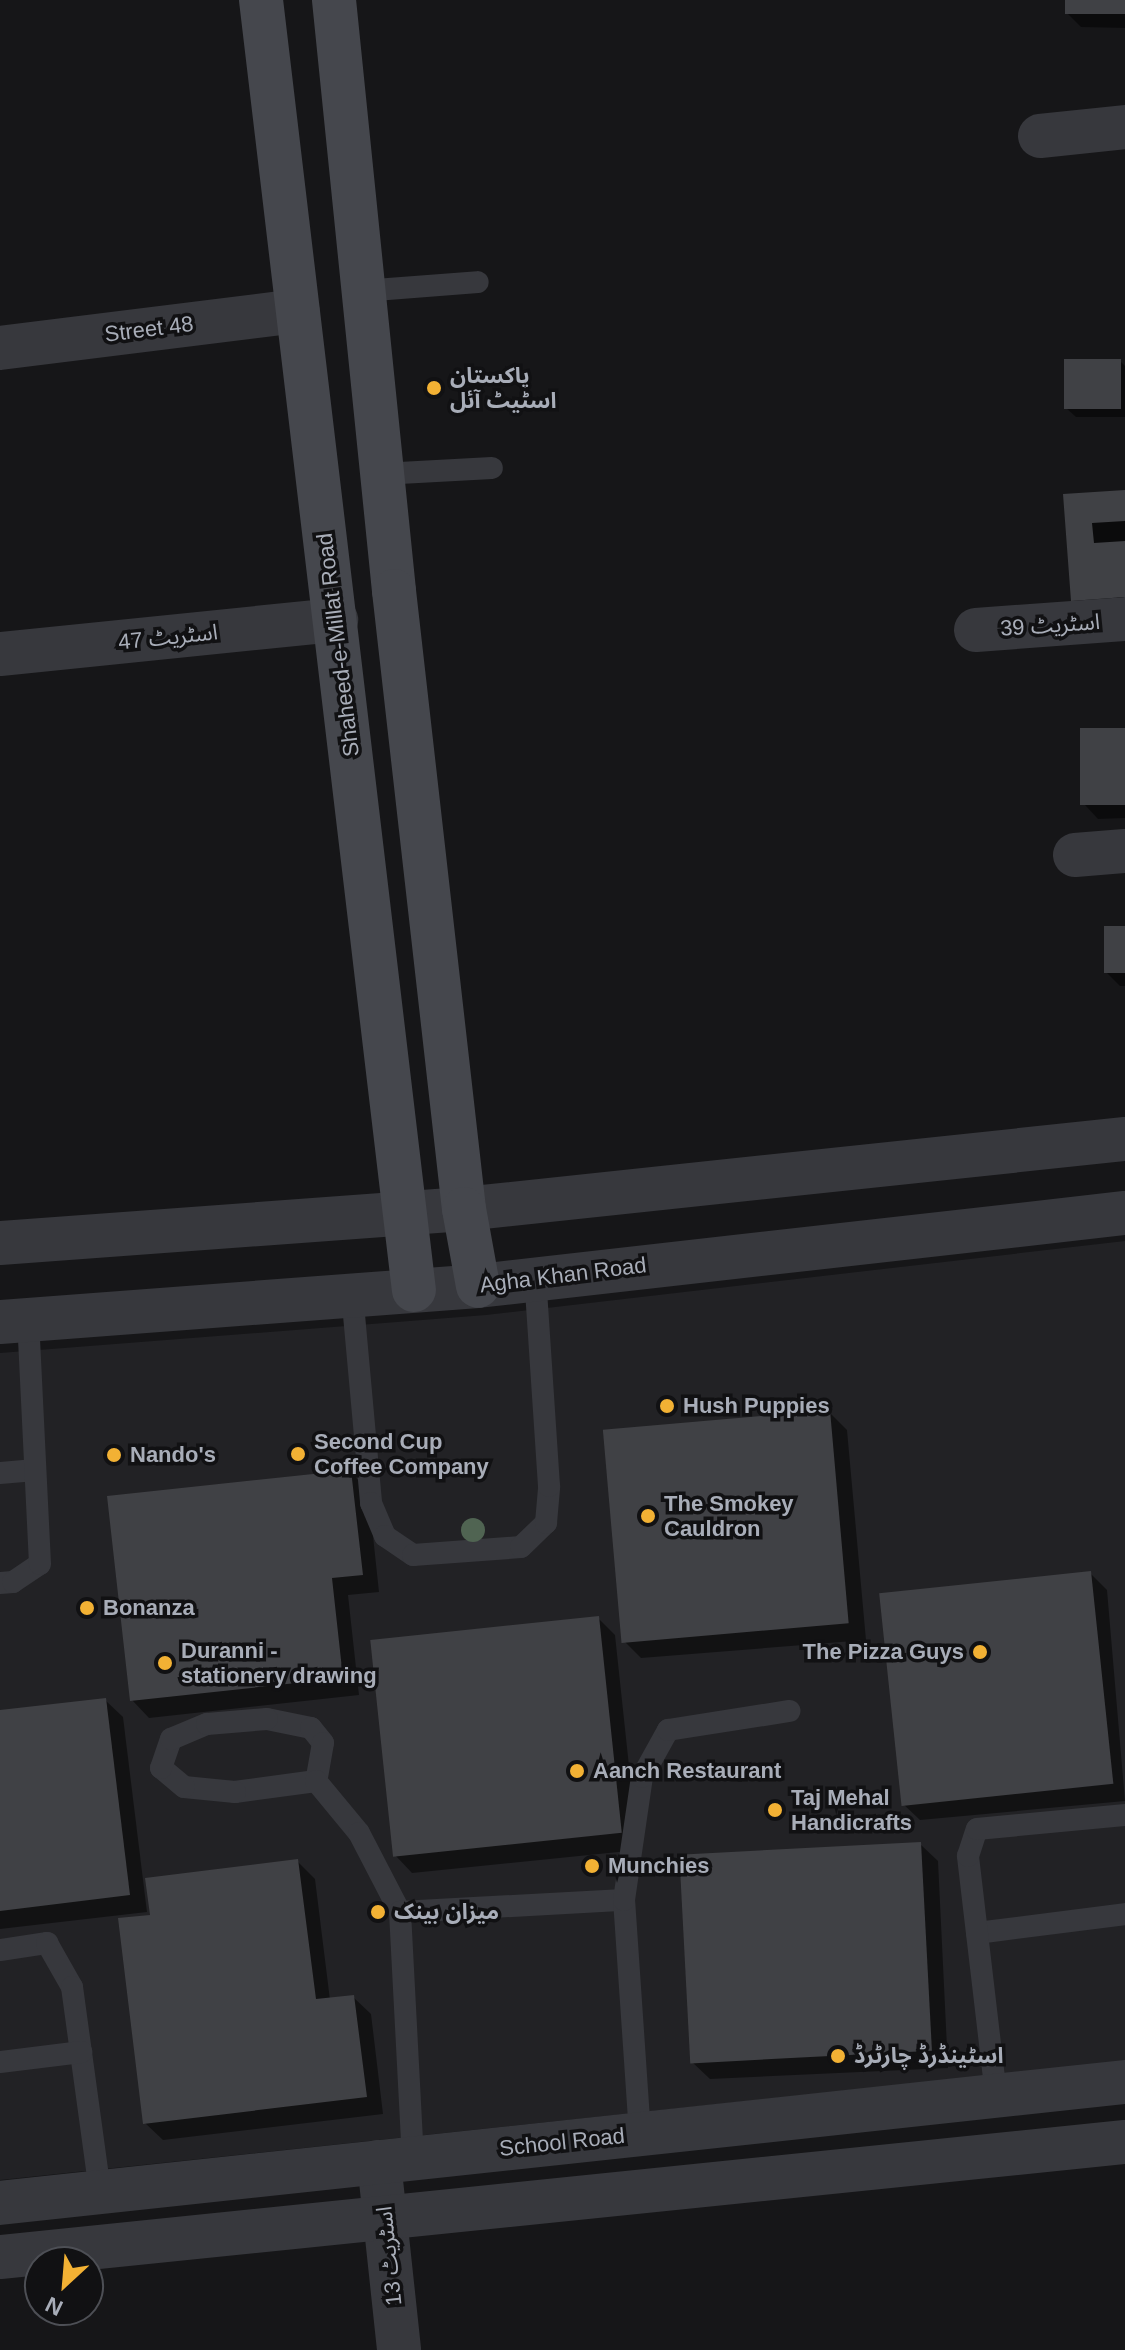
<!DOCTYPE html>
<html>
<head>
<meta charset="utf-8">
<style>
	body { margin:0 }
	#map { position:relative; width:1125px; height:2350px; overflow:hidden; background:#161618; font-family:Helvetica,"Noto Sans Arabic",sans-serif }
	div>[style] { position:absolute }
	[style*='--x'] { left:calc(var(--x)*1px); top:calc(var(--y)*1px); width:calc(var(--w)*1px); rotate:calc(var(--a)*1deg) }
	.built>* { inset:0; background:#222225 }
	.shadow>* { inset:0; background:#0007 }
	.building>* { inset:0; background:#404145; transform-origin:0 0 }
	.service>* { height:22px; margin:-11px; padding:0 11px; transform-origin:11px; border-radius:11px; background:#37383d }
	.minor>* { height:44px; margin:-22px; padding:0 22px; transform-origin:22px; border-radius:22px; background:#37383d }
	.tertiary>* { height:44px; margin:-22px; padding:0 22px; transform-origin:22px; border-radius:22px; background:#37383d }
	.secondary>* { height:44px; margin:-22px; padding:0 22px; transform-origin:22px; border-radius:22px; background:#45474d }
	.trees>* { width:24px; height:24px; margin:-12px; border-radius:50%; background:#506452 }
	.dots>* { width:22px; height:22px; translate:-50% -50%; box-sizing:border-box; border:4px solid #111113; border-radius:50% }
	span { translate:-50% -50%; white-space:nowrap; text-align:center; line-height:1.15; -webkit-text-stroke:7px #111113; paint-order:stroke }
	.street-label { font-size:22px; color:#a8adb8 }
	.poi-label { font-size:22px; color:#a8adb8; font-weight:700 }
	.left { translate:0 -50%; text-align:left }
	.right { translate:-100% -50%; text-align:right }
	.north { position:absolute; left:24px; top:2246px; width:80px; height:80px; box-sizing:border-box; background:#111113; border:2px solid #4d4f55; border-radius:50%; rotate:206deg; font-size:22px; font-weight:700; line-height:32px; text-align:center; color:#a8adb8 }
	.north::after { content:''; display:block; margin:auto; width:28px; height:36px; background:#f2b134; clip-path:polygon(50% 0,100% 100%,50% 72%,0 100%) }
</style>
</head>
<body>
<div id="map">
	<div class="built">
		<div style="clip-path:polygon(1125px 1241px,1125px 2061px,0 2180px,0 1353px,486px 1315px)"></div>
	</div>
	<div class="shadow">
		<div style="clip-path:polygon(1067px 0,1125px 0,1125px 28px,1081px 27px,1067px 13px)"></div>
		<div style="clip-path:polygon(1120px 361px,1125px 366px,1125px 417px,1076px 417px,1066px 408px)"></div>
		<div style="clip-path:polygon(1125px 492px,1125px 614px,1066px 496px)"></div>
		<div style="clip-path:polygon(1125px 730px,1125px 818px,1098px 819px,1085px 805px)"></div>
		<div style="clip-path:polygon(1125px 928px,1125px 986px,1120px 986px,1106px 972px)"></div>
		<div style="clip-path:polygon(829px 1412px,847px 1430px,866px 1640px,641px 1658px,624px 1641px)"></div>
		<div style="clip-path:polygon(350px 1472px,368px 1489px,379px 1592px,348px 1595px,359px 1695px,149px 1718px,132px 1700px)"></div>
		<div style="clip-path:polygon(1090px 1573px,1107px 1590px,1125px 1801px,920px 1820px,902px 1803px)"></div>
		<div style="clip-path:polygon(598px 1618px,615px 1635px,638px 1850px,412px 1873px,395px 1855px)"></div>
		<div style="clip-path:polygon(105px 1700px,123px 1717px,147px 1912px,0 1929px,0 1712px)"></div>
		<div style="clip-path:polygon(920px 1844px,938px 1861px,948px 2068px,710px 2079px,692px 2062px)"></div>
		<div style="clip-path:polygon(297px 1861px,315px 1879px,330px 2000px,353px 1997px,371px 2014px,383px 2114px,163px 2140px,145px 2123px)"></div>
	</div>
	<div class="building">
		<div style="left:1065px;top:0;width:60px;height:14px"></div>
		<div style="left:1064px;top:359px;width:57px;height:50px"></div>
		<div style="clip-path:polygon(1125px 490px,1125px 521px,1092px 523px,1094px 543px,1125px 541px,1125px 597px,1071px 601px,1063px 494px)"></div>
		<div style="left:1125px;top:728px;width:77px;height:45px;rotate:90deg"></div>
		<div style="left:1104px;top:926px;width:21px;height:47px"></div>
		<div style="left:830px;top:1410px;width:214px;height:228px;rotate:85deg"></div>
		<div style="clip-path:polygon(351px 1470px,363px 1575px,332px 1578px,343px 1678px,130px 1701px,107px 1496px)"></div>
		<div style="left:1091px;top:1571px;width:214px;height:213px;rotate:84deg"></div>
		<div style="left:599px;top:1616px;width:218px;height:230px;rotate:84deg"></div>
		<div style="clip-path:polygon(106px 1698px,130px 1895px,0 1911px,0 1710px)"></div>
		<div style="left:921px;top:1842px;width:209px;height:242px;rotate:87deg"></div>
		<div style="clip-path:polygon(298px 1859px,316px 1999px,354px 1995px,367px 2097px,143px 2124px,118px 1918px,150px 1915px,145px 1878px)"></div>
	</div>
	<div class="service">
		<div style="--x:362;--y:291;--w:116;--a:-4.4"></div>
		<div style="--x:381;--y:474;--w:111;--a:-3.1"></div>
		<div style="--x:352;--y:1293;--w:211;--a:84.8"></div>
		<div style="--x:371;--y:1503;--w:36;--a:67"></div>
		<div style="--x:385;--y:1536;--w:34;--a:34"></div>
		<div style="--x:413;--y:1555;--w:108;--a:-4.2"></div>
		<div style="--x:521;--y:1547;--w:35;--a:-44"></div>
		<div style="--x:546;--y:1523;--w:37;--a:-85"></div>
		<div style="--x:549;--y:1486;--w:209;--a:-93.8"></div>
		<div style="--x:0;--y:1473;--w:35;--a:-5"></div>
		<div style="--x:0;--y:1583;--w:13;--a:-4"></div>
		<div style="--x:13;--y:1582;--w:32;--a:-34"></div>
		<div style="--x:40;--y:1564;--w:244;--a:-92.8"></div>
		<div style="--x:267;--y:1719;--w:45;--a:11.6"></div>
		<div style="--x:311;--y:1728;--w:19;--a:51"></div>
		<div style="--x:323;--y:1743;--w:39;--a:100"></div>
		<div style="--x:316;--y:1781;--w:82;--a:172.3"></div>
		<div style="--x:235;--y:1792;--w:51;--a:-174.4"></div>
		<div style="--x:184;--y:1787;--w:30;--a:-140"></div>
		<div style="--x:161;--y:1768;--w:31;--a:-71"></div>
		<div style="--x:171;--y:1739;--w:39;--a:-23"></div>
		<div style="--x:207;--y:1724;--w:60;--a:-4.8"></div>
		<div style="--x:316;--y:1781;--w:67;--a:50.4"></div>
		<div style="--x:359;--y:1833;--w:89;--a:62.6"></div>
		<div style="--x:400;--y:1912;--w:246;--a:87"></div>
		<div style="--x:400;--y:1912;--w:224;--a:-3.1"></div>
		<div style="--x:977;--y:1933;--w:149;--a:-7.3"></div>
		<div style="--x:0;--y:1950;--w:48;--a:-8.5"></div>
		<div style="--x:47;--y:1943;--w:51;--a:60.4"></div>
		<div style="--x:72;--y:1987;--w:207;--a:82.2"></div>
		<div style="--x:0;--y:2062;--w:82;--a:-7"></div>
		<div style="--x:996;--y:2095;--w:241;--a:-96.7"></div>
		<div style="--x:968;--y:1856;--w:28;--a:-72"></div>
		<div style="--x:977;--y:1829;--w:149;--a:-5.4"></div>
		<div style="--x:640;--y:2134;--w:235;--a:-93.9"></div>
		<div style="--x:624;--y:1900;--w:124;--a:-81.7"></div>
		<div style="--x:642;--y:1777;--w:54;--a:-61"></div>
		<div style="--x:668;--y:1730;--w:123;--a:-8.9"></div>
	</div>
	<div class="minor">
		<div style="--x:1040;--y:136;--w:85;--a:-6"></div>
		<div style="--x:0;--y:348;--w:300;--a:-7.1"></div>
		<div style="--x:976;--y:630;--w:149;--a:-4.2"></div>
		<div style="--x:0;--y:654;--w:338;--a:-5.8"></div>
		<div style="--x:1075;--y:855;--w:50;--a:-4.6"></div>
		<div style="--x:379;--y:2162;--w:189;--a:83.9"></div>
	</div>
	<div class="tertiary">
		<div style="--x:0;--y:1243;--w:465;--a:-4.2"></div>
		<div style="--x:464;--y:1209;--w:665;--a:-6.05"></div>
		<div style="--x:0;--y:1322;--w:479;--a:-4.3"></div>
		<div style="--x:478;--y:1286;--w:651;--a:-6.44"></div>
		<div style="--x:0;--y:2203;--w:1131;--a:-6.14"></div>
		<div style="--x:0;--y:2257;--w:1131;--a:-5.84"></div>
	</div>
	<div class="secondary">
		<div style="--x:261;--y:0;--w:1299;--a:83.24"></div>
		<div style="--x:334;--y:0;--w:594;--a:84.2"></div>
		<div style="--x:394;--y:591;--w:622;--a:83.54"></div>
		<div style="--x:464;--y:1209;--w:78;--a:79.7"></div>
	</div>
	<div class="trees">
		<div style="left:473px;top:1530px"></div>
	</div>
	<div class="dots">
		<div style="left:434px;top:388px;background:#f2b134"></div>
		<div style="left:667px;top:1406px;background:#f2b134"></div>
		<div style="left:298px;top:1454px;background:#f2b134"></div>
		<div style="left:114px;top:1455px;background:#f2b134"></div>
		<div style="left:648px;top:1516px;background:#f2b134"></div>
		<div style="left:87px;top:1608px;background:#f2b134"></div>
		<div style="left:980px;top:1652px;background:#f2b134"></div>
		<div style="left:165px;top:1663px;background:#f2b134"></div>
		<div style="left:577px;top:1771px;background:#f2b134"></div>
		<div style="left:775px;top:1810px;background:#f2b134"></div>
		<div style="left:592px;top:1866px;background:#f2b134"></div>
		<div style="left:378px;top:1912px;background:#f2b134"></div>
		<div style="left:838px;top:2056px;background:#f2b134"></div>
	</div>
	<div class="street-label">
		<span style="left:149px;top:329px;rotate:-7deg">Street 48</span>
		<span style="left:1050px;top:625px;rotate:-4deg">اسٹریٹ 39</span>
		<span style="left:168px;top:637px;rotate:-6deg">اسٹریٹ 47</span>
		<span style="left:338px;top:645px;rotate:-97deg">Shaheed-e-Millat Road</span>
		<span style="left:563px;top:1275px;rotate:-7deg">Agha Khan Road</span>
		<span style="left:562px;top:2142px;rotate:-6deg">School Road</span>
		<span style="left:389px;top:2256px;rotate:-96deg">اسٹریٹ 13</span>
	</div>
	<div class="poi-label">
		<span class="left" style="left:450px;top:388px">پاکستان<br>اسٹیٹ آئل</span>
		<span class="left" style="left:683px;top:1406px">Hush Puppies</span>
		<span class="left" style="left:314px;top:1454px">Second Cup<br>Coffee Company</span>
		<span class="left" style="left:130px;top:1455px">Nando's</span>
		<span class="left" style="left:664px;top:1516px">The Smokey<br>Cauldron</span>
		<span class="left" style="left:103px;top:1608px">Bonanza</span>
		<span class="left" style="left:181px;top:1663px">Duranni -<br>stationery drawing</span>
		<span class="right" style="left:964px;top:1652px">The Pizza Guys</span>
		<span class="left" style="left:593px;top:1771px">Aanch Restaurant</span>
		<span class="left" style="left:791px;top:1810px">Taj Mehal<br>Handicrafts</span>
		<span class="left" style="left:608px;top:1866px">Munchies</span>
		<span class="left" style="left:394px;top:1912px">میزان بینک</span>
		<span class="left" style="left:854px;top:2056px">اسٹینڈرڈ چارٹرڈ</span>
	</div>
	<div class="north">N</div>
</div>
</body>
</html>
